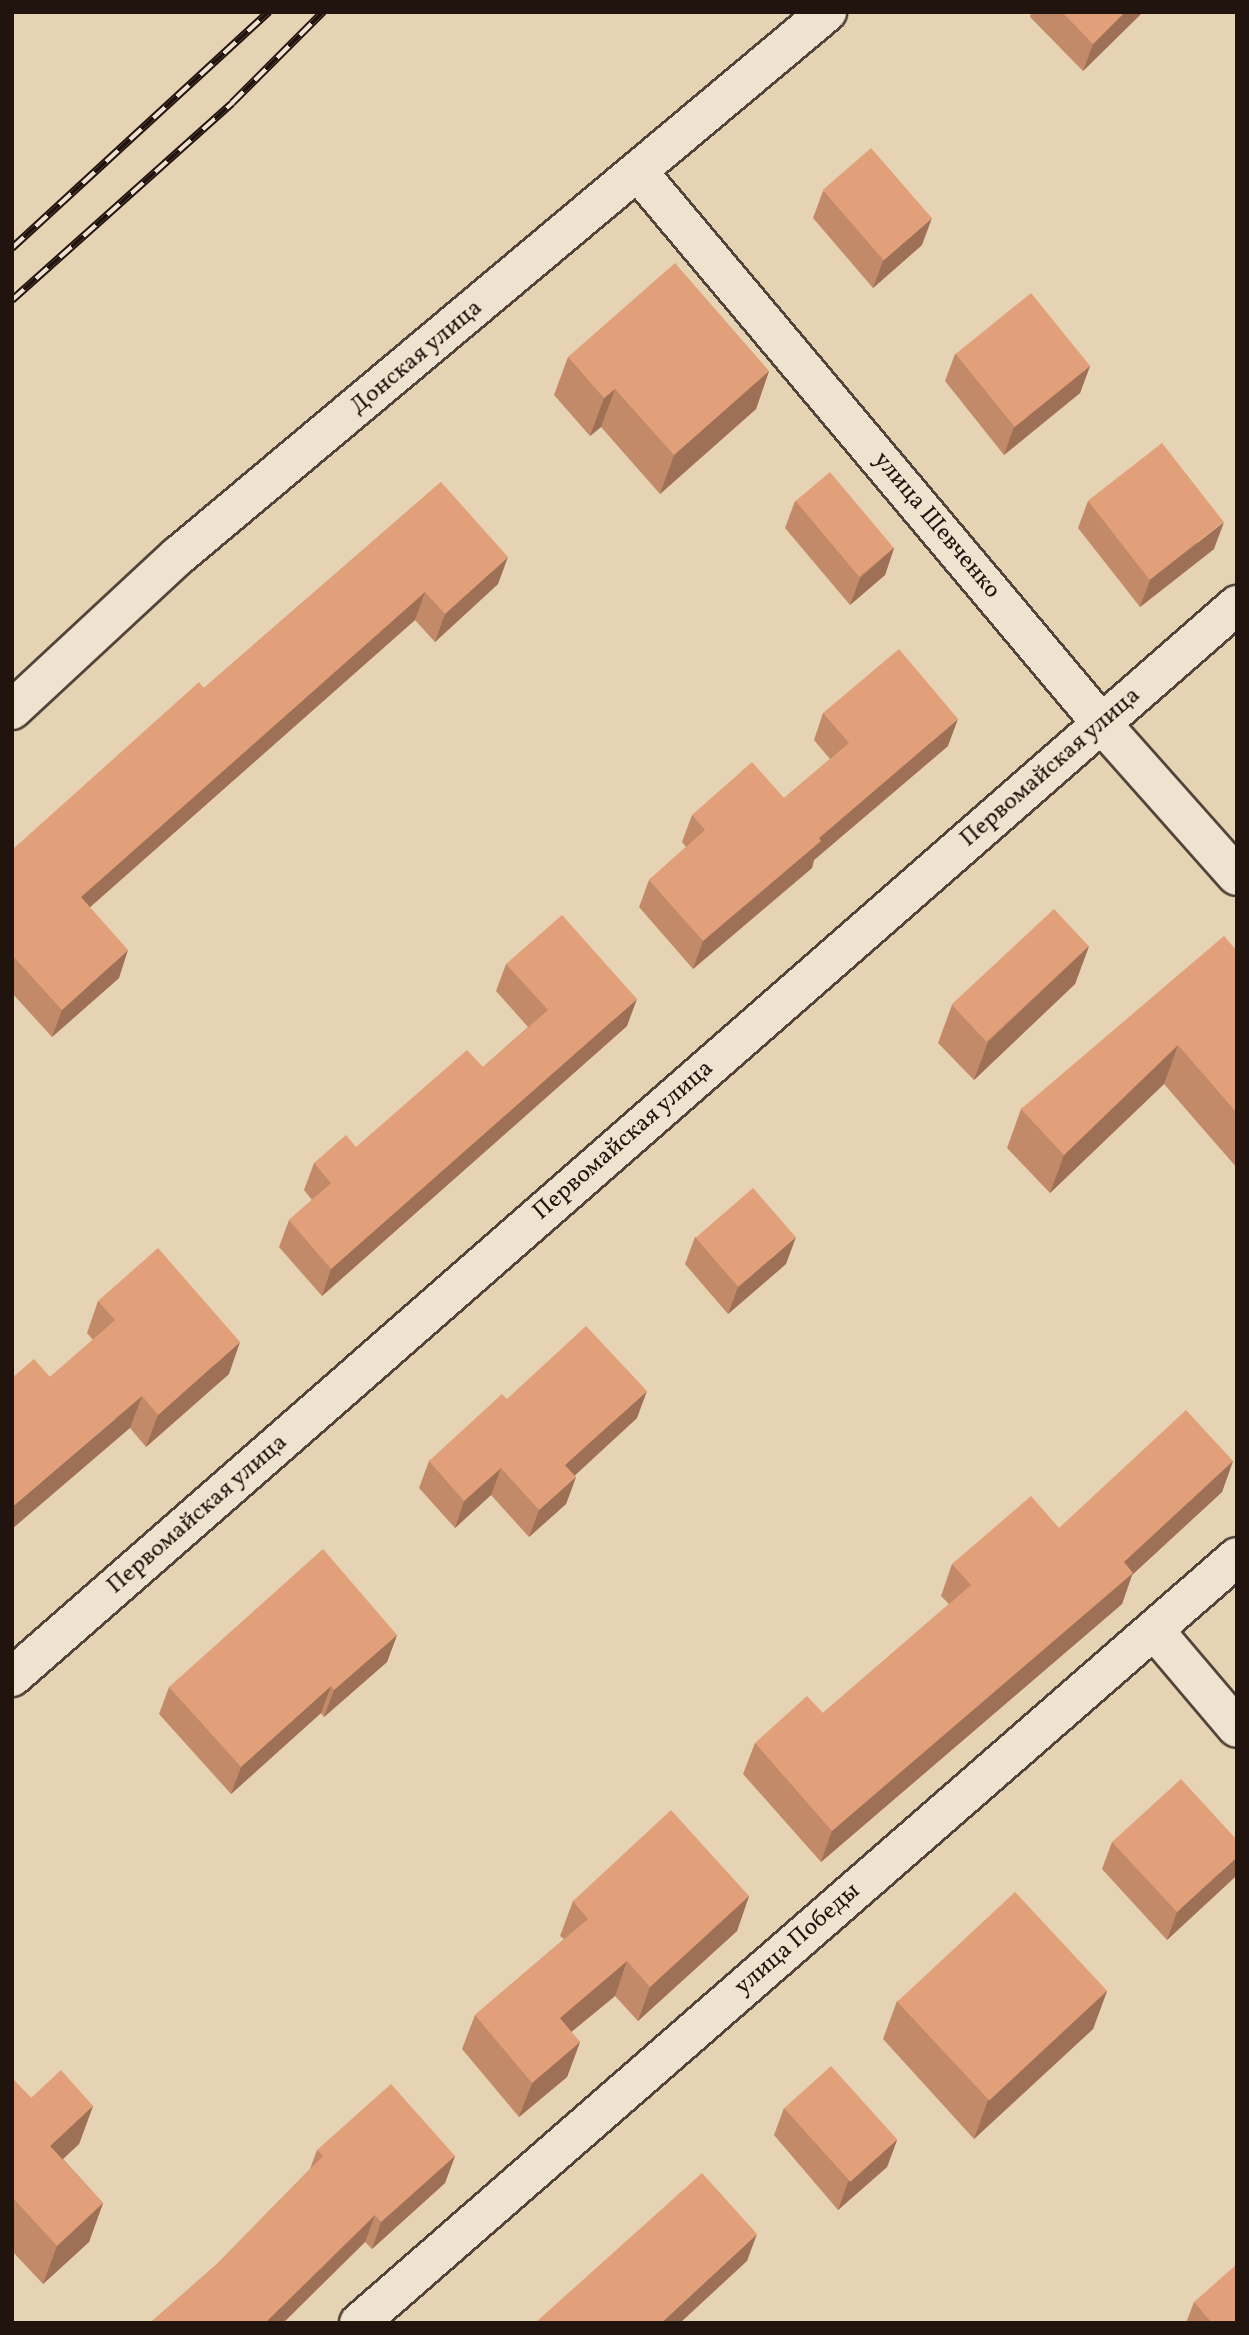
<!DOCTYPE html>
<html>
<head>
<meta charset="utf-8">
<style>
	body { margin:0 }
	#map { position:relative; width:1249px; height:2335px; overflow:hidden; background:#e6d3b4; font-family:Vollkorn,serif }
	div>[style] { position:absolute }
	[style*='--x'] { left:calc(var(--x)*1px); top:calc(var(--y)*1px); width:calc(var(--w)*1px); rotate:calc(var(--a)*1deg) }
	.roads { filter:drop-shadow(2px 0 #524438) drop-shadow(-2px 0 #524438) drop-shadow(0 2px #524438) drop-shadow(0 -2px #524438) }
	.minor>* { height:38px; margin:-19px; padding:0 19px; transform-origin:19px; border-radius:19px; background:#efe2ce }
	.tertiary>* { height:38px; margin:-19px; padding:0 19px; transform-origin:19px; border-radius:19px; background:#efe2ce }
	.rail>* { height:8px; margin-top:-4px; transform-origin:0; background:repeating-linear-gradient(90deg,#efe2ce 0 16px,#21140e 0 32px); box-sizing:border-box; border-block:2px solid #21140e }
	.wall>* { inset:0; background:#c28a68 }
	.shaded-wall>* { inset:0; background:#9e7055 }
	.building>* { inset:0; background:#e1a079; transform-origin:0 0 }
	span { translate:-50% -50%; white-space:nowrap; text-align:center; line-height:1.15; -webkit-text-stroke:6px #efe2ce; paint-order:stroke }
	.street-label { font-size:24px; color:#21140e }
	.frame { position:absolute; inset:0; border:14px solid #21140e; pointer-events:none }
</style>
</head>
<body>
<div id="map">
	<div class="roads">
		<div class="minor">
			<div style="--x:639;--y:173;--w:720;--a:49.96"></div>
			<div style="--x:1102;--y:724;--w:203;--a:48.4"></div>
			<div style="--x:12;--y:710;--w:226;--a:-42.9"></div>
			<div style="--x:178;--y:556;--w:847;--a:-39.97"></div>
			<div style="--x:1154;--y:1630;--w:128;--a:49.7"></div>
			<div style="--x:12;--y:1677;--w:1628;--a:-41.19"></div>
		</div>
		<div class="tertiary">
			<div style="--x:359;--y:2323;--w:1165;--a:-41.1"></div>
		</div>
	</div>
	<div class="rail">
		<div style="--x:12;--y:248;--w:349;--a:-42.6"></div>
		<div style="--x:12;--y:300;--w:295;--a:-41.8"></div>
		<div style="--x:232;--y:103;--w:129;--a:-45"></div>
	</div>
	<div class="wall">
		<div style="clip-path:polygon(1031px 12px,1143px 12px,1083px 71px,1030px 17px)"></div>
		<div style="clip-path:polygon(823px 191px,922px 245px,873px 288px,813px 218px)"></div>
		<div style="clip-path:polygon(955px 354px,1090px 366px,1080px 393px,1004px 455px,945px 381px)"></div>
		<div style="clip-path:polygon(568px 357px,769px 371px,756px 409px,660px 494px,601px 427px,590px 436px,554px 395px)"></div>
		<div style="clip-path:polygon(441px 482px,498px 584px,435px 642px,415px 620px,90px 907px,119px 978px,52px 1037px,12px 993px,12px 850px,204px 688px)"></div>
		<div style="clip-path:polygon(795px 501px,894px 548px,885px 575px,850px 605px,785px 528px)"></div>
		<div style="clip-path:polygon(1088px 501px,1214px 549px,1140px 607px,1078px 528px)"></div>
		<div style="clip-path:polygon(823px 713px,948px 746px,814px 860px,812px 868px,693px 969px,639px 907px,649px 880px,686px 847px,682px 842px,692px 815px,784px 798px,830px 759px,814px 740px)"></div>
		<div style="clip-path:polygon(1089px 946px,1075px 984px,974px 1080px,938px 1043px,952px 1005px)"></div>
		<div style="clip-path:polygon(1237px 951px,1237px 1168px,1164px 1084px,1050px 1193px,1007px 1148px,1021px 1109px)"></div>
		<div style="clip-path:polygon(506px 964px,627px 1026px,322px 1296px,279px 1247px,289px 1220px,312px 1200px,304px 1190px,314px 1163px,356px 1147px,483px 1067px,528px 1027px,496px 991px)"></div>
		<div style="clip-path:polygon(695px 1237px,786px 1264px,728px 1314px,685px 1264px)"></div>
		<div style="clip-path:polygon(98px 1301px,229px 1374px,146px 1447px,130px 1428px,50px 1377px,93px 1340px,87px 1333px)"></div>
		<div style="clip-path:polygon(507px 1399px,637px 1418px,574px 1475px,576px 1477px,566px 1504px,529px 1537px,491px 1495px,455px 1528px,419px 1488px,429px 1461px)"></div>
		<div style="clip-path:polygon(1233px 1461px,1222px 1492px,1132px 1575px,1122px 1604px,821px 1862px,743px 1774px,755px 1743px,823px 1713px,949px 1604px,941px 1596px,952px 1564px,1059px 1528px)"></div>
		<div style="clip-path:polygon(397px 1635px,387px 1662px,324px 1717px,321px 1713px,231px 1794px,159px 1714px,169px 1687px)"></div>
		<div style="clip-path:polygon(1112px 1842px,1235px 1877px,1167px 1940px,1102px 1869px)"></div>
		<div style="clip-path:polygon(749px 1896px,737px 1931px,638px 2021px,615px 1996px,571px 2032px,580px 2042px,567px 2077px,519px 2117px,462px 2049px,475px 2015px,564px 1939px,560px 1936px,573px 1901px)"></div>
		<div style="clip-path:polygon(1107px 1991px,1093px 2029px,974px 2139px,883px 2039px,897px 2001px)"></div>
		<div style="clip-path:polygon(12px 2078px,31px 2098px,93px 2106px,79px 2144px,63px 2159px,103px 2203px,89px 2242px,43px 2284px,12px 2251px)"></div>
		<div style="clip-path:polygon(784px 2108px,897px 2140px,887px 2167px,838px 2210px,774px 2135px)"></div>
		<div style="clip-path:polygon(317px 2150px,455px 2156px,445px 2183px,372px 2249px,365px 2242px,283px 2323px,150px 2323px,217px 2264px,310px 2169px)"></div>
		<div style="clip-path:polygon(1194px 2302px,1237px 2323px,1186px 2323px)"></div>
	</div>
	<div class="shaded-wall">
		<div style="clip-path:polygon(1125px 12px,1143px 12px,1083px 71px,1093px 44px)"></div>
		<div style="clip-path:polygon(932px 218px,922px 245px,873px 288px,883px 261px)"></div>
		<div style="clip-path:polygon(1090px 366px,1080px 393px,1004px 455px,1014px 427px)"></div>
		<div style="clip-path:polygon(769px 371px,756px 409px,660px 494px,674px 455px)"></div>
		<div style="clip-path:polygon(615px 389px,601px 427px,590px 436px,604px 398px)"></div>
		<div style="clip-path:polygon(1224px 522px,1214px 549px,1140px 607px,1150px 580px)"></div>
		<div style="clip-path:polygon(894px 548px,885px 575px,850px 605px,860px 578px)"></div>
		<div style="clip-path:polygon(508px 557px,498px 584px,435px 642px,445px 614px)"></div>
		<div style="clip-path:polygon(425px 592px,415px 620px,71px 924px,81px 897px)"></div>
		<div style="clip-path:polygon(958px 719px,948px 746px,814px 860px,812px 868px,693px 969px,703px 941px,819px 838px)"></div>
		<div style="clip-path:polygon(1089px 946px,1075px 984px,974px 1080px,988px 1042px)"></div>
		<div style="clip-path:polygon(128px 950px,119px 978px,52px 1037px,62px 1010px)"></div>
		<div style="clip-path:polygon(637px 999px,627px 1026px,322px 1296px,331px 1269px)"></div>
		<div style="clip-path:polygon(1178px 1045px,1164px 1084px,1050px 1193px,1064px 1155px)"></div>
		<div style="clip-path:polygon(796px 1237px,786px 1264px,728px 1314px,738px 1287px)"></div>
		<div style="clip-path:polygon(240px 1342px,229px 1374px,146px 1447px,158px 1415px)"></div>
		<div style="clip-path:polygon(647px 1391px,637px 1418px,556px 1493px,565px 1465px)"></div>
		<div style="clip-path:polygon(142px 1396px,130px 1428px,12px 1529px,12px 1507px)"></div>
		<div style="clip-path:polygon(1233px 1461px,1222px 1492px,1132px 1575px,1122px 1604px,821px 1862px,832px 1831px)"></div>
		<div style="clip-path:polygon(501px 1468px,491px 1495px,455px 1528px,464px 1501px)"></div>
		<div style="clip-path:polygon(576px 1477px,566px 1504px,529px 1537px,539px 1510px)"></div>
		<div style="clip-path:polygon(397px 1635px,387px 1662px,324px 1717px,334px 1690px)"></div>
		<div style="clip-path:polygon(331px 1686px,321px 1713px,231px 1794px,241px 1767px)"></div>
		<div style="clip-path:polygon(1237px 1857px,1237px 1872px,1235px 1877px,1167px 1940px,1177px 1912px)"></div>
		<div style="clip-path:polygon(749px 1896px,737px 1931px,638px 2021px,650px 1987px)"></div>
		<div style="clip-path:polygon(627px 1961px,615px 1996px,547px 2052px,560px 2018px)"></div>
		<div style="clip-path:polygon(1107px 1991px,1093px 2029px,974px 2139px,988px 2100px)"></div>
		<div style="clip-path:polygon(580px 2042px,567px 2077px,519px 2117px,532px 2083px)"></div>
		<div style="clip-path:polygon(93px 2106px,79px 2144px,36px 2184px,50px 2146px)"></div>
		<div style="clip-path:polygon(897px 2140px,887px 2167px,838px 2210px,848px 2182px)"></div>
		<div style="clip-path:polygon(455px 2156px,445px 2183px,372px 2249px,381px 2222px)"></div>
		<div style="clip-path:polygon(103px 2203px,89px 2242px,43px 2284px,57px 2246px)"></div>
		<div style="clip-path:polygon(375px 2215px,365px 2242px,283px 2323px,265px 2323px)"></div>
		<div style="clip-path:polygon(757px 2234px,747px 2261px,680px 2323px,661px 2323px)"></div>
	</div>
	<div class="building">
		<div style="clip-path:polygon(1062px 12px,1125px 12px,1093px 44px)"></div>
		<div style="left:871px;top:148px;width:93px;height:64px;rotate:49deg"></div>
		<div style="clip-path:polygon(675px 263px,769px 371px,674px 455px,615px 389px,604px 398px,568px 357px)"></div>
		<div style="left:1031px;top:293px;width:94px;height:97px;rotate:51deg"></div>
		<div style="left:1162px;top:443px;width:100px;height:94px;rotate:52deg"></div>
		<div style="left:830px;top:472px;width:99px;height:45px;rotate:50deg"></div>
		<div style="clip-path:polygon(441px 482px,508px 557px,445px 614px,425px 592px,81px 897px,128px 950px,62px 1010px,12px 955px,12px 939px,15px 937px,12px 934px,12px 850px,199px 682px,204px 688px)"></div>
		<div style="clip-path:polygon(899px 649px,958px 719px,819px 838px,821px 841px,703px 941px,649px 880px,705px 830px,692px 815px,752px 762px,784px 798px,849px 743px,823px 713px)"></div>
		<div style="left:1054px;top:909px;width:51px;height:140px;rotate:47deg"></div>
		<div style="clip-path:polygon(562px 915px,637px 999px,331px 1269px,289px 1220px,331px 1183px,314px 1163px,346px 1135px,356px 1147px,467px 1050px,483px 1067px,548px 1010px,506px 964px)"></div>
		<div style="clip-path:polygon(1224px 936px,1237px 951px,1237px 1113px,1178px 1045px,1064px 1155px,1021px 1109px)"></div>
		<div style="left:753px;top:1188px;width:65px;height:76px;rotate:49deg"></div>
		<div style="clip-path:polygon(158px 1248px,240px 1342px,158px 1415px,142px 1396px,12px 1507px,12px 1378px,34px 1359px,50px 1377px,115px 1320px,98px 1301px)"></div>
		<div style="clip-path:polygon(586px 1326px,647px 1391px,565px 1465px,576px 1477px,539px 1510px,501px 1468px,464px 1501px,429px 1461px,502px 1394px,507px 1399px)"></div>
		<div style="clip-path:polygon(1186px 1410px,1233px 1461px,1124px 1562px,1133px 1573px,832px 1831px,755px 1743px,807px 1696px,823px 1713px,971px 1585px,952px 1564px,1031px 1496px,1059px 1528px)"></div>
		<div style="clip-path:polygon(323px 1549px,397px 1635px,334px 1690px,331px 1686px,241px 1767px,169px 1687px)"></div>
		<div style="clip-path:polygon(1181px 1779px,1237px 1840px,1237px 1857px,1177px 1912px,1112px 1842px)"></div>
		<div style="clip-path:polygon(671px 1810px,749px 1896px,650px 1987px,627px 1961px,560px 2018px,580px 2042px,532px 2083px,475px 2015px,588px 1919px,573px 1901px)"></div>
		<div style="left:1015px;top:1892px;width:135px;height:161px;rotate:47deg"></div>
		<div style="left:831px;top:2066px;width:99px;height:63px;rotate:48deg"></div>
		<div style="clip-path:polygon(61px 2070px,93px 2106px,50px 2146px,103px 2203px,57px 2246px,12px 2197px,12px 2078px,31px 2098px)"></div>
		<div style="clip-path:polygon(391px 2084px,455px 2156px,381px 2222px,375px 2215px,265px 2323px,150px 2323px,217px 2264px,323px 2156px,317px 2150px)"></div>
		<div style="clip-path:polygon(702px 2173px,757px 2234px,661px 2323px,535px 2323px)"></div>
		<div style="clip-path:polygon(1237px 2264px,1237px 2323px,1212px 2323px,1194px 2302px)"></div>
	</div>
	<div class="street-label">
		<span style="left:417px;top:358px;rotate:-40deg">Донская улица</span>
		<span style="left:936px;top:526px;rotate:50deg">улица Шевченко</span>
		<span style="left:1051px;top:768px;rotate:-41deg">Первомайская улица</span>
		<span style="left:624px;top:1141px;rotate:-41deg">Первомайская улица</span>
		<span style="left:198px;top:1515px;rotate:-41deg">Первомайская улица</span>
		<span style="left:798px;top:1940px;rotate:-41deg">улица Победы</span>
	</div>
	<div class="frame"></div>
</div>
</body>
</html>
